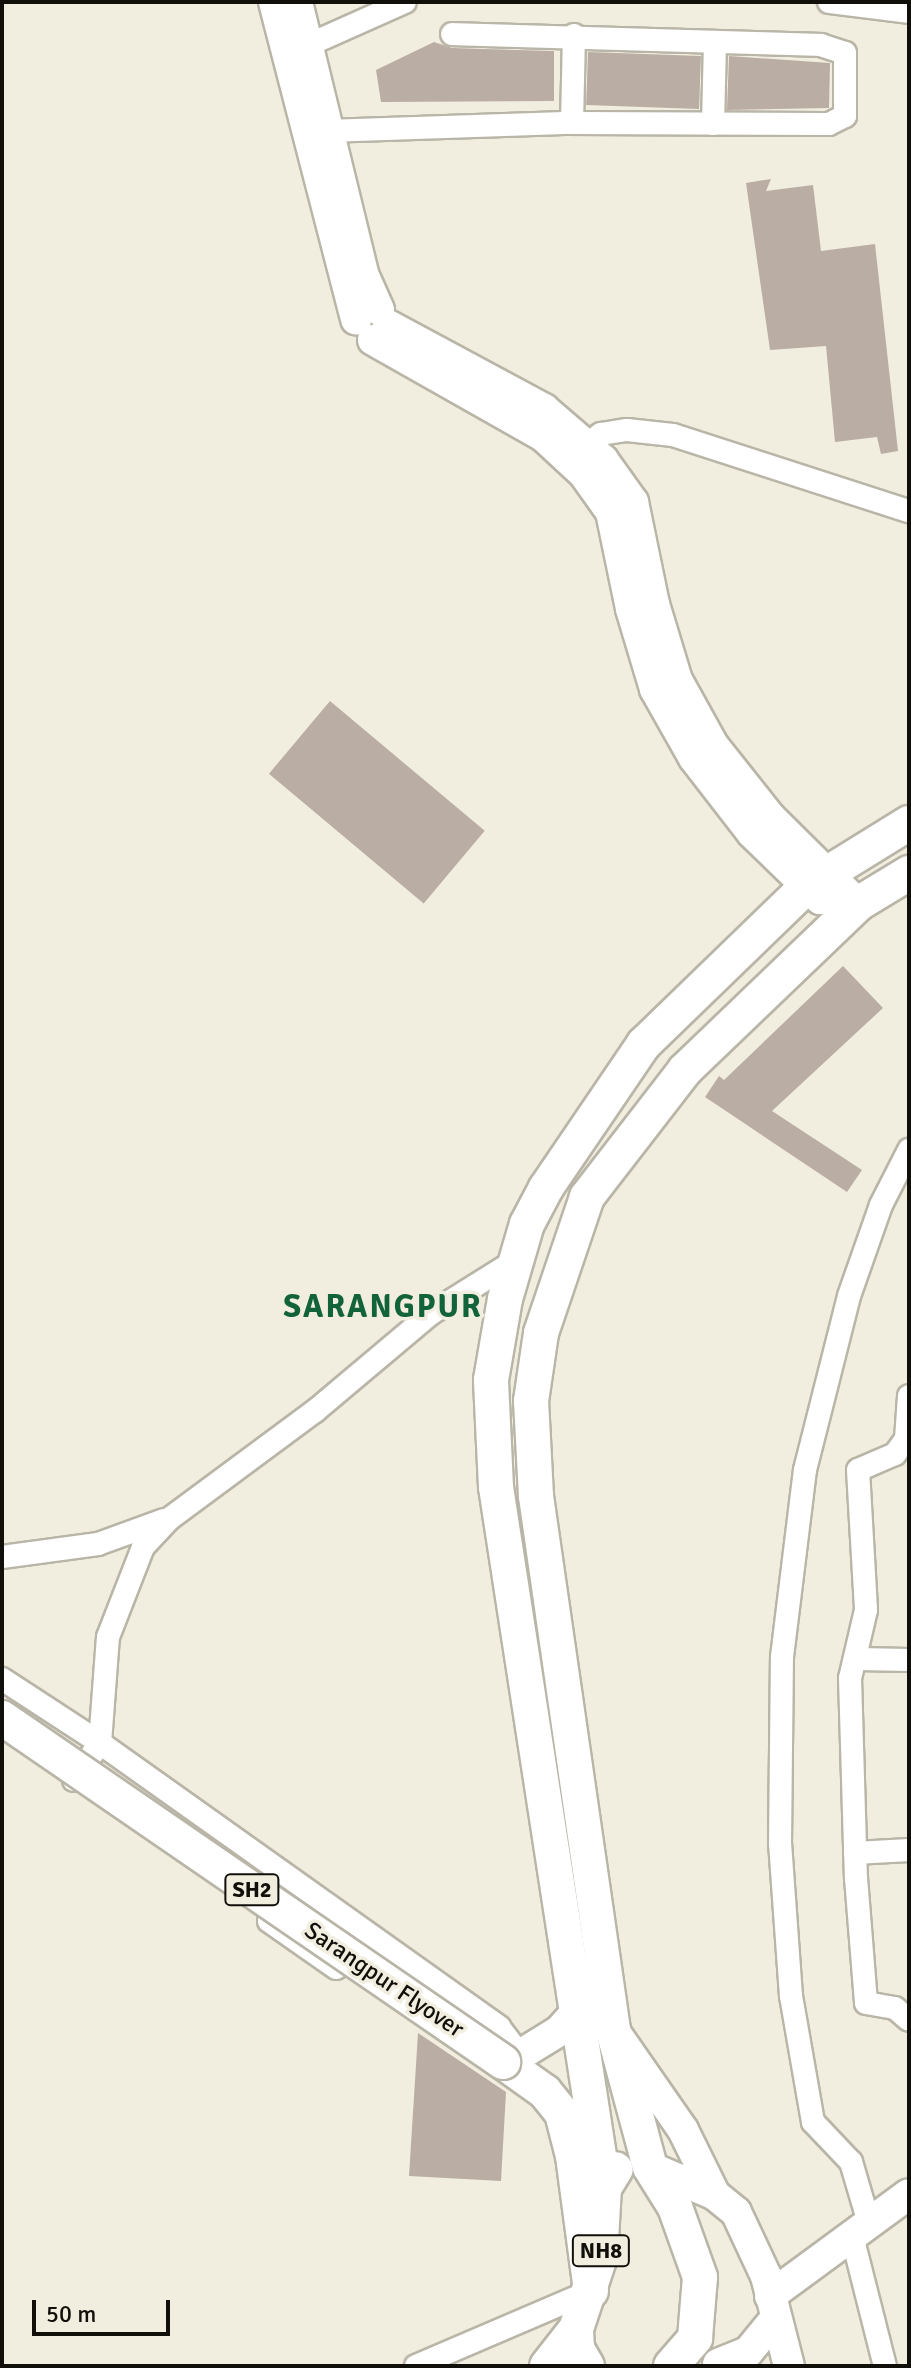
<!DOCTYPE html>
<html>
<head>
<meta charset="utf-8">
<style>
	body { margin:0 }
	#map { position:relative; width:911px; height:2368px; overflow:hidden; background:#f2eedf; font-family:Signika,sans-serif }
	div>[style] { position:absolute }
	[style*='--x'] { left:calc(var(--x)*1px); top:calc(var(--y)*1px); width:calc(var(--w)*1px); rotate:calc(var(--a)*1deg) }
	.building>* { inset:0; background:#baada3; transform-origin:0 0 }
	.roads { filter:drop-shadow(2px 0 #b9b5a7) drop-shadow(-2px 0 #b9b5a7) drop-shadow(0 2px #b9b5a7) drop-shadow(0 -2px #b9b5a7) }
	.street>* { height:22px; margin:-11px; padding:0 11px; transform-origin:11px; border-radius:11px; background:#fff }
	.secondary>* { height:30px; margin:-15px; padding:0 15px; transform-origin:15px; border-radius:15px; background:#fff }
	.primary>* { height:34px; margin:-17px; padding:0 17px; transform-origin:17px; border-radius:17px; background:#fff }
	.bridges { filter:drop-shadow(2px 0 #b9b5a7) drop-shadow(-2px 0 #b9b5a7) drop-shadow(0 2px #b9b5a7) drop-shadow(0 -2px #b9b5a7) }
	.primary-bridge>* { height:34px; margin:-17px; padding:0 17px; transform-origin:17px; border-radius:17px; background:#fff }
	span { translate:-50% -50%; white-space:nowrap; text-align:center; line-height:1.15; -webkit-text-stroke:7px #f2eedf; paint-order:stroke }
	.shield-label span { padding:2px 6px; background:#f2eedf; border:2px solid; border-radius:6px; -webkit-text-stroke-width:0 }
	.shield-label { font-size:22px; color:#110f0a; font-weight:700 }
	.street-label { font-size:24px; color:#110f0a }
	.district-label { font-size:32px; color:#12633a; font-weight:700; letter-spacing:2px }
	.frame { position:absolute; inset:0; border:4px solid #110f0a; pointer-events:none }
	.scale { position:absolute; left:32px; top:2300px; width:138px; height:36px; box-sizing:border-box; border:4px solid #110f0a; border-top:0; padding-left:10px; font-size:24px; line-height:28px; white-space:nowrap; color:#110f0a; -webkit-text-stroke:6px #f2eedf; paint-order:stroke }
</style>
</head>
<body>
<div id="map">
	<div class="building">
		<div style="clip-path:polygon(434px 42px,452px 48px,554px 51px,554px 101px,381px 102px,376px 70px)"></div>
		<div style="left:588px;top:52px;width:113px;height:53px;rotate:2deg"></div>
		<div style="clip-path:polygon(729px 56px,830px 63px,829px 108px,727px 110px)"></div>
		<div style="clip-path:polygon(771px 179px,766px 191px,813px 185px,821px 251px,875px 244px,898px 451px,881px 454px,877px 437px,835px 442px,826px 346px,770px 350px,746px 183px)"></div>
		<div style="left:330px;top:701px;width:202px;height:95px;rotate:40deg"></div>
		<div style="clip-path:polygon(843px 966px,883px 1008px,772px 1111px,862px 1170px,847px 1192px,705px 1097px,719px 1076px,724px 1080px)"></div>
		<div style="clip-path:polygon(418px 2033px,506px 2092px,501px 2181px,409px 2176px)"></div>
	</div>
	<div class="roads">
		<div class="street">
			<div style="--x:829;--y:2;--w:81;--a:7.1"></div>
			<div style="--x:297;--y:50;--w:118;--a:-24"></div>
			<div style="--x:572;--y:123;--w:88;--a:-88.7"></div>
			<div style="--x:713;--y:124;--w:82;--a:-88.6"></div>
			<div style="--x:326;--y:131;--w:246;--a:-1.9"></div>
			<div style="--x:572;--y:123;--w:257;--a:0.2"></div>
			<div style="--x:829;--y:124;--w:18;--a:-27"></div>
			<div style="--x:845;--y:116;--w:63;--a:-90"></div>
			<div style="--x:845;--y:53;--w:25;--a:-162"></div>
			<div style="--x:821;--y:45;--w:369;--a:-178.3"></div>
			<div style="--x:578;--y:453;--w:30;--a:-40"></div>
			<div style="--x:601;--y:434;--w:26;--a:-9"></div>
			<div style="--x:627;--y:430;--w:46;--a:6.2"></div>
			<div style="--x:673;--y:435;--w:248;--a:17.9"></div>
			<div style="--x:909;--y:1396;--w:43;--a:94"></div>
			<div style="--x:906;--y:1439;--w:19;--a:126"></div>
			<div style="--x:895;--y:1454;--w:40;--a:156.6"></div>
			<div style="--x:858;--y:1470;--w:140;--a:86.7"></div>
			<div style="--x:866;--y:1610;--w:70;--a:103.2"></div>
			<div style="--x:850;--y:1678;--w:200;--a:88.3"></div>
			<div style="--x:856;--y:1878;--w:125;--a:85.4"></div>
			<div style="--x:866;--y:2003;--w:29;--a:10"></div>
			<div style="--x:895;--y:2008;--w:18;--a:41"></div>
			<div style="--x:2;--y:1557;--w:97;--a:-7.7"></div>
			<div style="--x:98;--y:1544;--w:70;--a:-20"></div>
			<div style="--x:857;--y:1659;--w:52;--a:1.1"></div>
			<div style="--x:2;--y:1679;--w:117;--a:33.1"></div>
			<div style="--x:100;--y:1743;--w:490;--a:35.4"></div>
			<div style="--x:499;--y:2027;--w:35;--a:53"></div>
			<div style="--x:74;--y:1780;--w:45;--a:-54.9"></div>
			<div style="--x:100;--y:1743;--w:106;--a:-85.7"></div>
			<div style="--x:108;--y:1637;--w:97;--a:-68.7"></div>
			<div style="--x:143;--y:1547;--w:38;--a:-47"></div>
			<div style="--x:169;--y:1519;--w:182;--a:-36.5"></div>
			<div style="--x:315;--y:1411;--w:150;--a:-40.1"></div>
			<div style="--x:430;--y:1314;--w:102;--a:-32.1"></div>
			<div style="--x:855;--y:1853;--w:54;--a:-3.2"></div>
			<div style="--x:269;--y:1921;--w:82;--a:35"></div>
			<div style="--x:869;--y:2223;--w:64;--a:-106.4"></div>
			<div style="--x:851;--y:2162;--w:55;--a:-133.5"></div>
			<div style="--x:813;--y:2122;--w:128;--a:-99.9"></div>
			<div style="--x:791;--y:1996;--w:152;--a:-94.1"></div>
			<div style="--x:780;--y:1844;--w:187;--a:-89.4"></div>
			<div style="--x:782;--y:1657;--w:188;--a:-83"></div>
			<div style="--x:805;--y:1470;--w:179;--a:-75.8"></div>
			<div style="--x:849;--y:1296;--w:96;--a:-70.6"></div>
			<div style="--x:881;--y:1205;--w:62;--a:-63"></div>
			<div style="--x:852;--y:2236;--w:134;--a:75.8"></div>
			<div style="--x:416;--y:2366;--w:190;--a:-23.2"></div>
		</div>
		<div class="secondary">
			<div style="--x:274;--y:2;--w:328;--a:75.5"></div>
			<div style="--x:297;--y:2;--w:282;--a:76.3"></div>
			<div style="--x:364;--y:276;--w:37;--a:66"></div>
			<div style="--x:388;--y:325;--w:177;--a:28.3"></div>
			<div style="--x:544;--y:409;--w:78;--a:40.8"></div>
			<div style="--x:603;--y:460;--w:52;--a:54.5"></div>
			<div style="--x:633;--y:502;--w:104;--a:78.4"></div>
			<div style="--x:654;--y:604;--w:79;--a:73.2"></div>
			<div style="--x:677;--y:680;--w:74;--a:61"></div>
			<div style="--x:713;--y:745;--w:92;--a:51.6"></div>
			<div style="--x:770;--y:817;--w:124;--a:44.7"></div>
			<div style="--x:373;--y:340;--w:195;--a:29.5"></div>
			<div style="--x:543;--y:436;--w:56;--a:42.8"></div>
			<div style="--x:584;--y:474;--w:47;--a:54.6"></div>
			<div style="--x:611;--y:512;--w:99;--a:78.3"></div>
			<div style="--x:631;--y:609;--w:84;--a:73.3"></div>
			<div style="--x:655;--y:689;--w:79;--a:60.5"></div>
			<div style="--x:694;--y:758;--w:95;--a:52.3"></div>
			<div style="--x:752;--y:833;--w:95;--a:44.1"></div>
			<div style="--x:617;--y:2035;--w:116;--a:55.2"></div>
			<div style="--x:683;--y:2130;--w:72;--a:63.8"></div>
			<div style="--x:520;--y:2055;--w:46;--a:-31.6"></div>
			<div style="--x:559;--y:2031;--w:30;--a:-48"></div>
			<div style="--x:650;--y:2167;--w:71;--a:23.3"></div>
			<div style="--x:715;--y:2195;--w:27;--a:39"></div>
			<div style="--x:736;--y:2212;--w:71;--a:64.9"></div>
			<div style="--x:766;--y:2276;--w:93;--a:75.7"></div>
			<div style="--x:770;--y:2296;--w:172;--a:-36.3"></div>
			<div style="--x:718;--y:2364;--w:32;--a:-22"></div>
			<div style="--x:748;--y:2352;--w:43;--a:-50.7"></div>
		</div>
		<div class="primary">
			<div style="--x:503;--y:2062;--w:52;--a:35.5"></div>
			<div style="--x:545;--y:2092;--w:27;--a:51"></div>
			<div style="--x:562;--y:2113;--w:44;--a:75.7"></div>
			<div style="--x:573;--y:2156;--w:136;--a:82.4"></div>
			<div style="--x:604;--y:2188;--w:709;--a:-98.76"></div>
			<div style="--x:496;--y:1487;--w:107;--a:-92.7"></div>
			<div style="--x:491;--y:1380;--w:82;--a:-80.2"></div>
			<div style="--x:505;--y:1299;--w:78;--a:-73.7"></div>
			<div style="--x:527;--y:1224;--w:41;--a:-62.2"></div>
			<div style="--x:546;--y:1188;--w:174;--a:-55.8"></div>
			<div style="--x:644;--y:1044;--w:227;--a:-44.1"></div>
			<div style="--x:807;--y:886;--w:120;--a:-31.7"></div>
			<div style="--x:547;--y:2366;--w:47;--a:-51.9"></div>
			<div style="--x:587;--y:2366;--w:20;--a:-120"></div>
			<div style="--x:577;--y:2349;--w:20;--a:-93"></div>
			<div style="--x:576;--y:2329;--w:76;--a:-71.6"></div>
			<div style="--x:600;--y:2257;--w:69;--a:-86.7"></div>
			<div style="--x:604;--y:2188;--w:22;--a:-58"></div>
			<div style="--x:671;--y:2366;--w:37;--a:-49"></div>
			<div style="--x:695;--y:2338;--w:61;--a:-85.3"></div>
			<div style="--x:700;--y:2277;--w:74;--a:-109.7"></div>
			<div style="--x:675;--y:2207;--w:47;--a:-122"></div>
			<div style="--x:650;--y:2167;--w:142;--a:-105.1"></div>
			<div style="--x:613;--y:2030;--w:540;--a:-98.21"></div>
			<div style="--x:536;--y:1496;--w:95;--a:-93"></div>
			<div style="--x:531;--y:1401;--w:69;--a:-81.6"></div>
			<div style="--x:541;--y:1333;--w:144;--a:-71.3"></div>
			<div style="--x:587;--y:1197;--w:160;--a:-52.3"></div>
			<div style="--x:685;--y:1070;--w:240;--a:-43.8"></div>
			<div style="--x:858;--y:904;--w:60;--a:-31.3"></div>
		</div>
	</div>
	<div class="bridges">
		<div class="primary-bridge">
			<div style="--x:2;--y:1718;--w:608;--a:34.47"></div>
		</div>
	</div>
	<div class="shield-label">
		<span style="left:252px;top:1890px">SH2</span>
		<span style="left:601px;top:2251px">NH8</span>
	</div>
	<div class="street-label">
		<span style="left:384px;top:1980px;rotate:34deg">Sarangpur Flyover</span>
	</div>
	<div class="district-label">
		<span style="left:383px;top:1307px">SARANGPUR</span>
	</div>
	<div class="frame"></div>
	<div class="scale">50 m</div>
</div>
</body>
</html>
